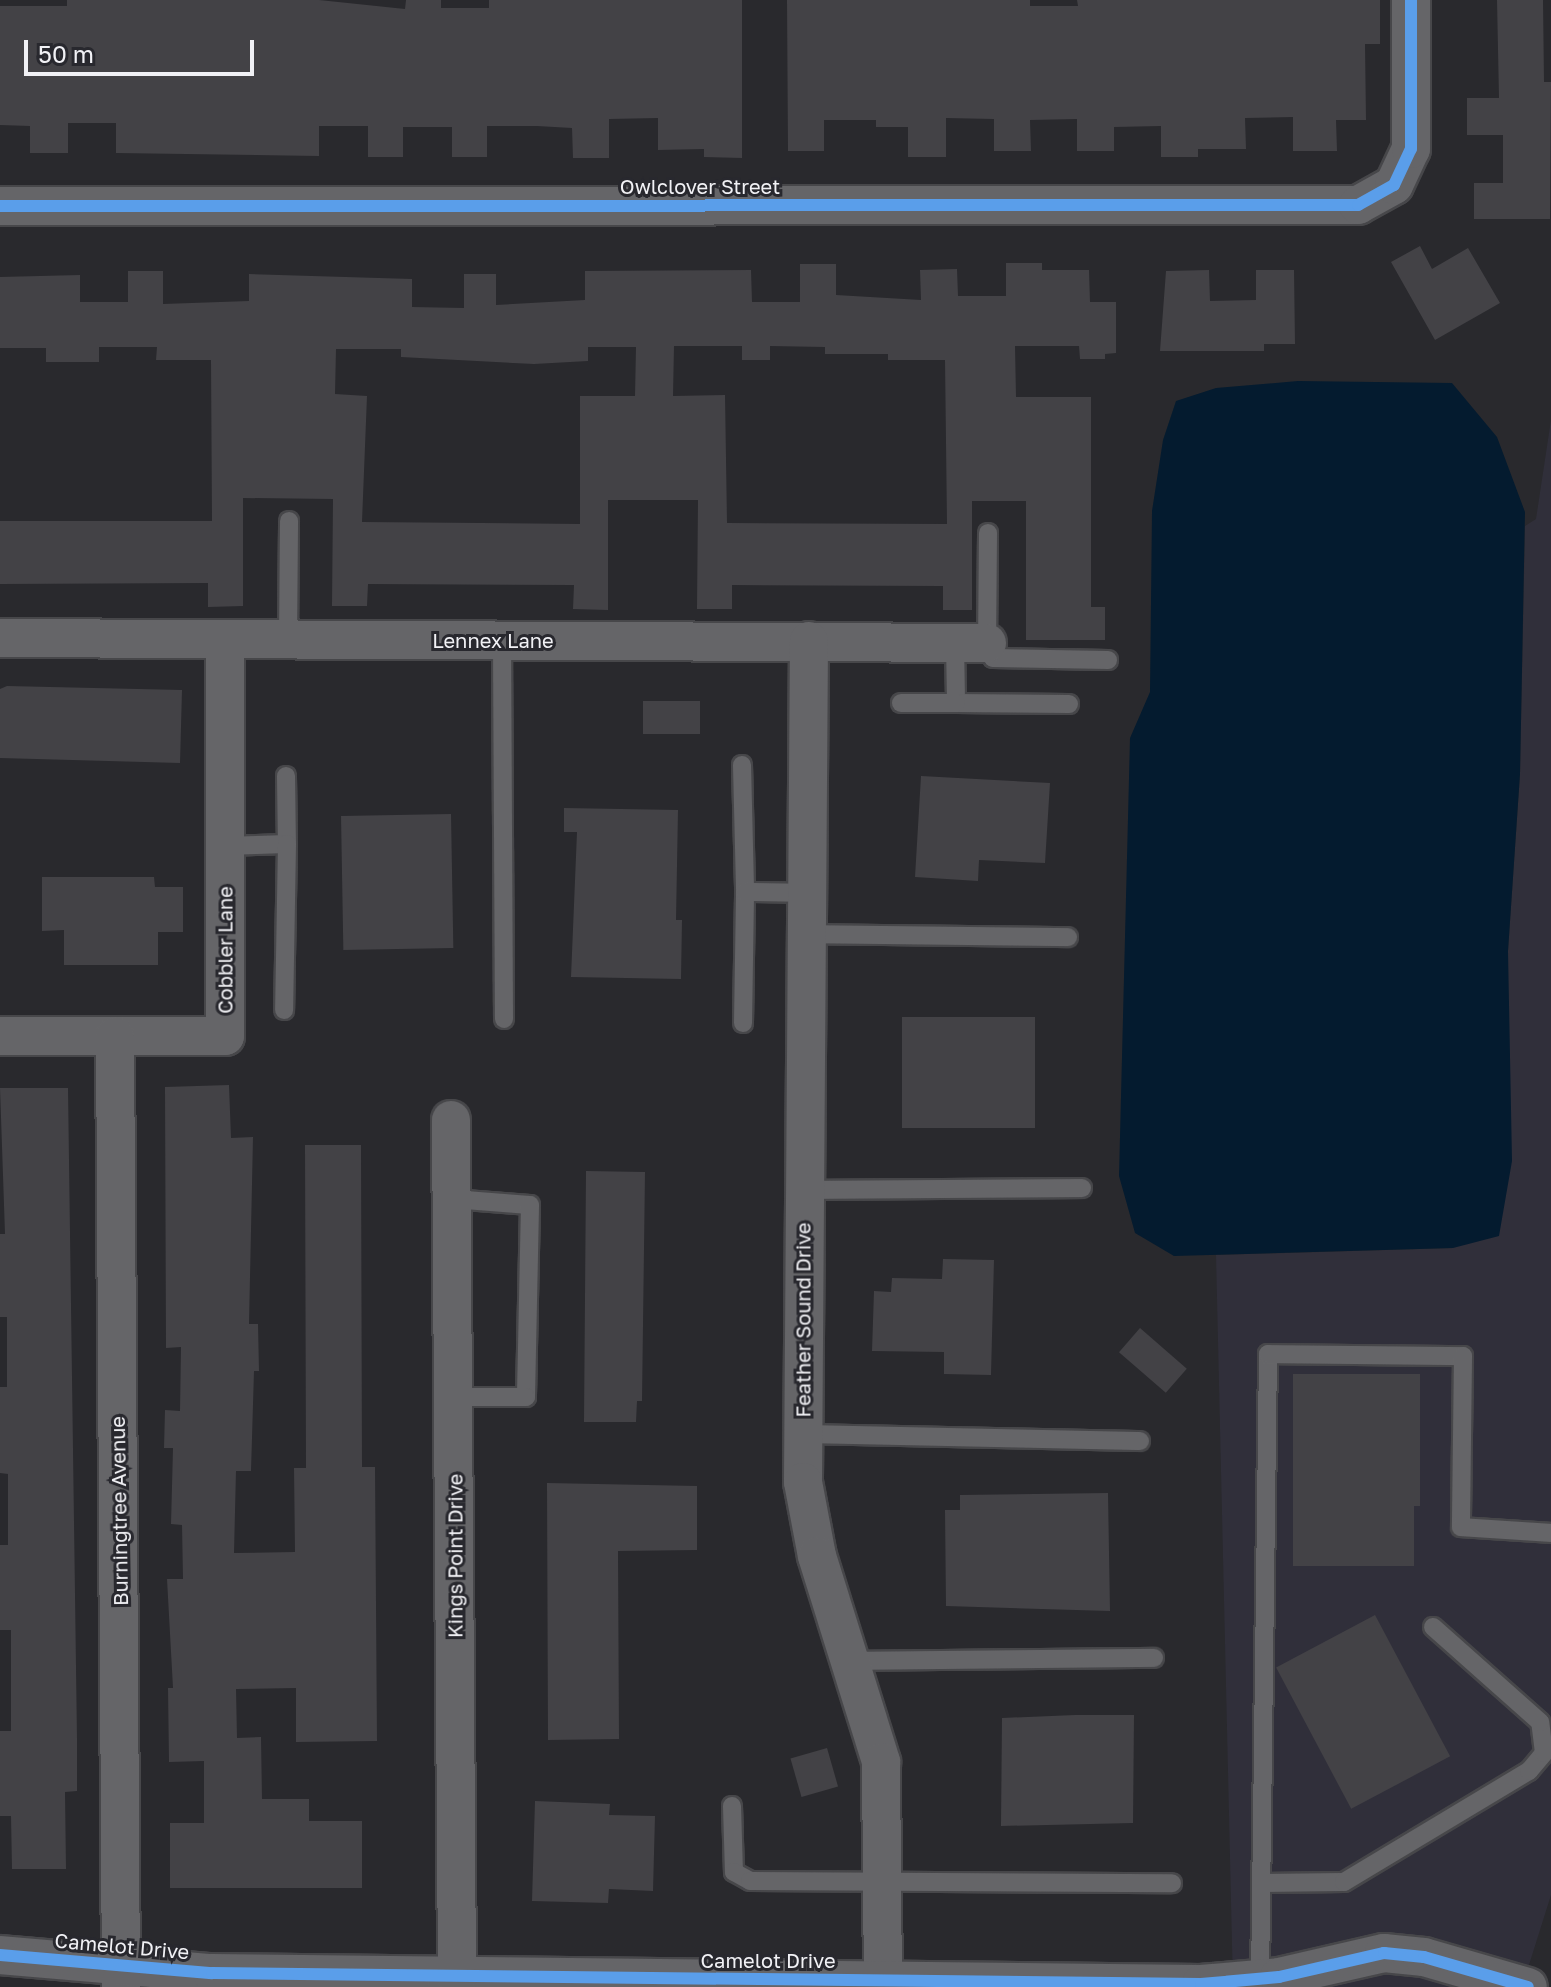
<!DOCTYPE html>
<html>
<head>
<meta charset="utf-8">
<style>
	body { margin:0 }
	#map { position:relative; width:1551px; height:1987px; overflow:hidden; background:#29292d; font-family:"Golos Text",sans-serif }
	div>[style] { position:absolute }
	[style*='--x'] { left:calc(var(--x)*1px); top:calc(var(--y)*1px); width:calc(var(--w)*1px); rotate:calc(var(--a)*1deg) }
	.built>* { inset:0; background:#302f3a }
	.water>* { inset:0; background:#041b2f }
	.building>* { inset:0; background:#434246; transform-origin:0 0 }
	.roads { filter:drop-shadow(2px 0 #47474a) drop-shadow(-2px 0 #47474a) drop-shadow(0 2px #47474a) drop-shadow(0 -2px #47474a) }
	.lane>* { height:18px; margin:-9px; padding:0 9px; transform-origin:9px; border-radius:9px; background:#656568 }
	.street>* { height:38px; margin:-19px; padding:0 19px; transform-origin:19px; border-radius:19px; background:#656568 }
	.cycleway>* { height:12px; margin:-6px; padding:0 6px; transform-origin:6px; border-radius:6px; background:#5a9eea }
	span { translate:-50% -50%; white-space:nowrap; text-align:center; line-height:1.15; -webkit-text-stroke:6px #28282e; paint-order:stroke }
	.street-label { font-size:20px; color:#f1f1f5 }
	.scale { position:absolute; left:24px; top:40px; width:230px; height:36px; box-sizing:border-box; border:4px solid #f1f1f5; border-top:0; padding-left:10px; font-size:24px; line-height:28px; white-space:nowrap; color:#f1f1f5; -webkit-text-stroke:6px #28282e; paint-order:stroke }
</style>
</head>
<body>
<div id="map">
	<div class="built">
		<div style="clip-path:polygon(1551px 420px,1551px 1895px,1522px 1987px,1233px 1987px,1216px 1255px,1453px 1248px,1508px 951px,1520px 774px,1525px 526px,1536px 519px)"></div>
	</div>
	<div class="water">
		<div style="clip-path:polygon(1298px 381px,1452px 383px,1497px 437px,1525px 512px,1520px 774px,1508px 951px,1512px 1161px,1499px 1236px,1453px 1248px,1174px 1256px,1135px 1233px,1119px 1176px,1130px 738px,1150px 692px,1152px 511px,1163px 440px,1176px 401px,1216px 388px)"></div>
	</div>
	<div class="building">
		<div style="clip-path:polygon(67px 0,319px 0,405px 9px,406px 0,441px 0,441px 8px,489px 8px,489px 0,742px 0,742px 158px,704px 157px,704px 149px,658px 150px,658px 118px,609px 119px,609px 158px,573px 158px,572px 128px,537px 126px,487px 126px,487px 157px,452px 157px,452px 127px,403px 127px,403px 157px,368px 157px,368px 126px,319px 126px,319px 156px,116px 153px,116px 123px,68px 123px,68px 153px,30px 153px,30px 126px,0 125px,0 6px,67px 6px)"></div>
		<div style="clip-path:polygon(787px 0,1030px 0,1030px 6px,1078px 6px,1077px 0,1380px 0,1380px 44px,1365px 44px,1366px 120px,1336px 120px,1337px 151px,1293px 151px,1293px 117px,1245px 118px,1246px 149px,1198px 149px,1198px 157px,1161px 157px,1161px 126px,1114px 127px,1114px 151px,1077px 151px,1077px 119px,1030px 120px,1031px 151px,994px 151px,994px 119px,946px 118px,946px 157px,908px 157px,908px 127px,876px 127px,876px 120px,824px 120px,824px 151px,788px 151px)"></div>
		<div style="clip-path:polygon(1497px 0,1543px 0,1544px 82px,1551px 82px,1550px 219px,1474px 219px,1474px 183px,1503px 183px,1503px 135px,1467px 135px,1467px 98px,1499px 98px)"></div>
		<div style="clip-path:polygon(1420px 246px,1432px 269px,1468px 248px,1500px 303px,1435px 340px,1391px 262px)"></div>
		<div style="clip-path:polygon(evenodd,1006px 263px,1042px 263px,1042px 270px,1089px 270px,1090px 302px,1116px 302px,1116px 353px,1105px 354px,1105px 359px,1080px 359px,1079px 346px,1015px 346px,1016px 397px,1091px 397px,1091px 607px,1105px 607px,1105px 640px,1026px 640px,1026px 501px,972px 501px,972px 610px,943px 610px,943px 586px,732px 585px,732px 609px,697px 609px,698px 500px,608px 500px,608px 610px,573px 609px,574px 585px,368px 584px,367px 606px,332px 606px,333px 499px,243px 498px,243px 606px,208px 607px,208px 583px,0 584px,0 521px,212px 521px,211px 360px,156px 360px,157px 347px,99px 347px,99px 362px,46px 362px,46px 348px,0 348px,0 277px,80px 275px,80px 302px,128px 302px,128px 271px,163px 271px,163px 304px,249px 301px,249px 274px,412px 279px,412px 307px,464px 308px,464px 274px,496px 274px,496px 305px,585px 300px,585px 271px,751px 270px,752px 302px,800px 302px,800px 264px,836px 264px,836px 295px,921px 300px,920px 270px,957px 269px,958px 296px,1006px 296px,1006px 263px,674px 346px,742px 346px,742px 360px,770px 360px,770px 346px,825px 347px,825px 354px,888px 354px,888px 360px,945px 360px,947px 524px,727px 523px,725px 395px,673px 396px,674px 346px,1006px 263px,588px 347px,636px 347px,635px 396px,580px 396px,580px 524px,362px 522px,367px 396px,335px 394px,336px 349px,401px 349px,401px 357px,534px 364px,588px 361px,588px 347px)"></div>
		<div style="clip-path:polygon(1209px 270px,1210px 301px,1256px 300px,1256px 270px,1294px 270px,1295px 344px,1264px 344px,1264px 351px,1160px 351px,1166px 271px)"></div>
		<div style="clip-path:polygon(7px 686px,182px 690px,180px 763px,0 758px,0 689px)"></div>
		<div style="left:643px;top:701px;width:57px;height:33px"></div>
		<div style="clip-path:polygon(921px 776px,1050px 783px,1045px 863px,979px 860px,978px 881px,915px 877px)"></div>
		<div style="clip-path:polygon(564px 808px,678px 810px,676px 920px,682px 920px,681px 979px,571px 977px,577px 832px,564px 832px)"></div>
		<div style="left:451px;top:814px;width:134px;height:110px;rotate:89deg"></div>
		<div style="clip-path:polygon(42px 877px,154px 877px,155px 887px,183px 887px,183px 932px,158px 932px,158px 965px,64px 965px,64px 930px,42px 931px)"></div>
		<div style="left:902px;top:1017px;width:133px;height:111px"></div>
		<div style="clip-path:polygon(229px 1085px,231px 1138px,253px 1137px,249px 1324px,258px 1324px,259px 1371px,254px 1371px,251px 1471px,236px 1471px,234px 1553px,295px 1552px,294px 1468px,306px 1468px,305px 1145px,361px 1145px,362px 1467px,375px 1467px,377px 1741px,296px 1742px,296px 1688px,236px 1689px,237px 1738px,261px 1737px,262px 1799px,309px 1799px,309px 1821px,362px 1821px,362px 1888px,170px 1888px,170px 1823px,204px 1823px,204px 1761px,169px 1762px,168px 1688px,173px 1688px,167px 1579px,183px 1579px,182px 1525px,171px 1524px,173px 1448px,164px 1448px,165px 1410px,180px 1411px,181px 1347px,166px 1348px,165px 1087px)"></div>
		<div style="clip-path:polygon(0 1088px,68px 1088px,77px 1739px,77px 1791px,65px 1792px,66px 1869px,12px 1869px,11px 1816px,0 1816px,0 1731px,11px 1731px,11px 1630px,0 1630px,0 1545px,8px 1545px,8px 1474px,0 1473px,0 1387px,7px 1387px,7px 1317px,0 1317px,0 1234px,5px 1234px)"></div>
		<div style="clip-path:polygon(586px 1171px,645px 1172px,642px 1401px,637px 1401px,636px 1422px,584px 1422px)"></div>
		<div style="clip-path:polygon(943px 1259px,994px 1260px,991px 1375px,944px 1374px,944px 1352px,872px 1351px,874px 1291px,891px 1292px,892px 1278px,942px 1279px)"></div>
		<div style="left:1140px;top:1328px;width:62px;height:32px;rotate:41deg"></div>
		<div style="clip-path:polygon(1293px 1374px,1420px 1374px,1420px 1506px,1414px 1506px,1414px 1566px,1293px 1566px)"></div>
		<div style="clip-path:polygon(547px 1483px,697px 1486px,697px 1550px,618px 1551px,619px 1739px,548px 1740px)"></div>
		<div style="clip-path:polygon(1108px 1493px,1110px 1611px,946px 1606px,945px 1510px,960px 1510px,960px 1495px)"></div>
		<div style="left:1375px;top:1615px;width:160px;height:112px;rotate:62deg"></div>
		<div style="clip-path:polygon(1075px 1715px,1134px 1715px,1133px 1823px,1001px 1826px,1002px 1718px)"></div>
		<div style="left:827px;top:1748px;width:40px;height:38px;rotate:74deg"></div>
		<div style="clip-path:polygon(535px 1801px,610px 1804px,609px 1815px,655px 1816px,653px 1891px,609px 1889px,608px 1903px,532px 1901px)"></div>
	</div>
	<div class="roads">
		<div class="lane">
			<div style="--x:988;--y:533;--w:110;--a:90.5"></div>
			<div style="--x:987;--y:643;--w:16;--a:68"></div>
			<div style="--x:993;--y:658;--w:115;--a:1"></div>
			<div style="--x:288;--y:640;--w:119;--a:-89.5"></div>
			<div style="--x:502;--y:640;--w:379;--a:89.7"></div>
			<div style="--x:955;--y:643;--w:60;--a:89"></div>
			<div style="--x:956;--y:703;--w:113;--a:0.5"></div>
			<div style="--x:901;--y:703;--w:55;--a:0"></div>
			<div style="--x:742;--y:765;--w:127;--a:88.6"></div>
			<div style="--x:286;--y:776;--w:68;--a:89.2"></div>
			<div style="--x:225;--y:846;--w:62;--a:-1.8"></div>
			<div style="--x:287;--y:844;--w:166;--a:91"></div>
			<div style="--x:805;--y:934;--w:263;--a:0.7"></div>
			<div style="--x:743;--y:1023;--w:131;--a:-89.1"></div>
			<div style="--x:745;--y:892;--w:61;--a:0.9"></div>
			<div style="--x:804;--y:1190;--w:278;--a:-0.4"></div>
			<div style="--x:452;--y:1199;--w:78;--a:4.4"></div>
			<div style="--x:530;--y:1205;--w:192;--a:91.2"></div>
			<div style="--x:526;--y:1397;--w:71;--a:180"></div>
			<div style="--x:803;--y:1434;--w:337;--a:1.2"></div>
			<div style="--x:851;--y:1661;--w:303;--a:-0.6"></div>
			<div style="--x:732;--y:1806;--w:66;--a:88.3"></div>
			<div style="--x:734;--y:1872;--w:18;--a:29"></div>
			<div style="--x:750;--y:1881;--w:422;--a:0.3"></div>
			<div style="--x:1262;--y:1883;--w:82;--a:-0.7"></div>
			<div style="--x:1344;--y:1882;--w:216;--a:-31"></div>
			<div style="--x:1529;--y:1771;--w:23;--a:-50"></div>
			<div style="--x:1544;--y:1753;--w:31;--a:-97"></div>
			<div style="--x:1540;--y:1722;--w:143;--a:-138.4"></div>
			<div style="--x:1260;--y:1981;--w:627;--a:-89.27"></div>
			<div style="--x:1268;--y:1354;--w:195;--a:0.6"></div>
			<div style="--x:1463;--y:1356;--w:171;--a:90.7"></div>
			<div style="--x:1461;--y:1527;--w:90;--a:3.8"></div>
		</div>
		<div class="street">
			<div style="--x:0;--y:206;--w:1358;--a:-0.04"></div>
			<div style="--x:1358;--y:205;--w:41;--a:-29.1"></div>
			<div style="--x:1394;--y:185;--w:40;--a:-65"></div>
			<div style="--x:1411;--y:149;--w:149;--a:-90"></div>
			<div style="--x:0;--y:638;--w:987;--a:0.29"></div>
			<div style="--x:809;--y:641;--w:841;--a:90.41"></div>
			<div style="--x:803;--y:1482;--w:75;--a:79.3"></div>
			<div style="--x:817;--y:1556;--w:216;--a:72.7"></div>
			<div style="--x:881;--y:1762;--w:225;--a:89.5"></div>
			<div style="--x:0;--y:1036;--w:225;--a:0"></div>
			<div style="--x:225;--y:1036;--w:396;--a:-90"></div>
			<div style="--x:115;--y:1036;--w:951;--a:89.64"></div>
			<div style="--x:0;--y:1955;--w:213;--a:4.9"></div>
			<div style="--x:212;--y:1973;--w:989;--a:0.64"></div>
			<div style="--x:1201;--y:1984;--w:78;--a:-5.1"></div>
			<div style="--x:1279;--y:1977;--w:108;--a:-12.9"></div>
			<div style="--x:1384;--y:1953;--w:40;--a:5.7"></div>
			<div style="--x:1424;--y:1957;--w:108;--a:16.1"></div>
			<div style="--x:446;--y:1987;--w:15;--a:-42"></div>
			<div style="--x:457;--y:1977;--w:857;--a:-90.4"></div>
		</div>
	</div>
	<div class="cycleway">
		<div style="--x:0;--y:206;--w:1358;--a:-0.04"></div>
		<div style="--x:1358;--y:205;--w:41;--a:-29.1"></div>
		<div style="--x:1394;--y:185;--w:40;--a:-65"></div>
		<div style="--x:1411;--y:149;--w:149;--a:-90"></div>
		<div style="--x:0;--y:1955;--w:213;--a:4.9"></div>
		<div style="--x:212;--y:1973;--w:989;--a:0.64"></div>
		<div style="--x:1201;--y:1984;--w:78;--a:-5.1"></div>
		<div style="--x:1279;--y:1977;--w:108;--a:-12.9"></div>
		<div style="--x:1384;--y:1953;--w:40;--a:5.7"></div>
		<div style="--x:1424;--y:1957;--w:108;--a:16.1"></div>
	</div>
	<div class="street-label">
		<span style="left:700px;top:186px">Owlclover Street</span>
		<span style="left:493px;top:640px">Lennex Lane</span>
		<span style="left:225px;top:950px;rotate:-90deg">Cobbler Lane</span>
		<span style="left:803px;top:1320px;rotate:-90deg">Feather Sound Drive</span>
		<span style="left:119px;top:1511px;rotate:-91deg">Burningtree Avenue</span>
		<span style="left:455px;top:1556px;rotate:-90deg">Kings Point Drive</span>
		<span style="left:122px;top:1946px;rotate:5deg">Camelot Drive</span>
		<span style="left:768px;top:1960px">Camelot Drive</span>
	</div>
	<div class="scale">50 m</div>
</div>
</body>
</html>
